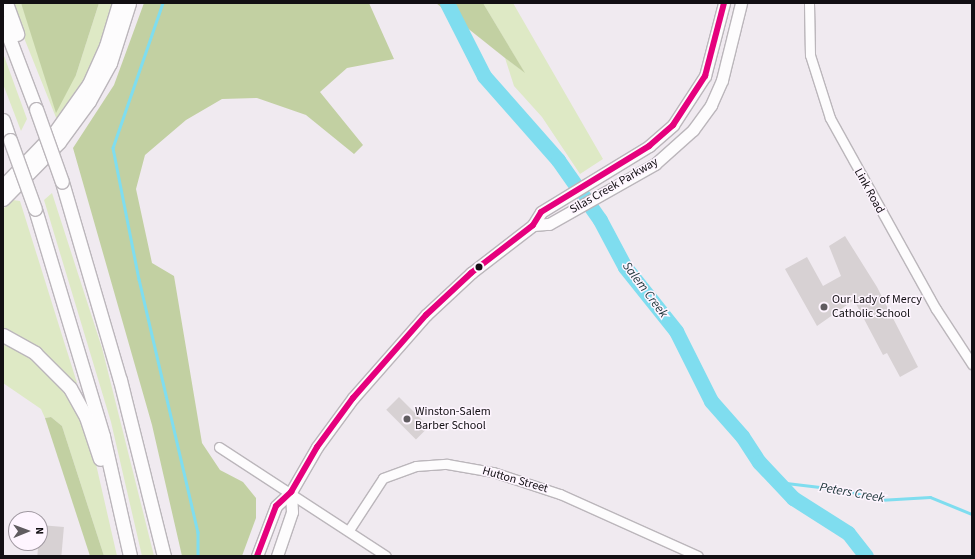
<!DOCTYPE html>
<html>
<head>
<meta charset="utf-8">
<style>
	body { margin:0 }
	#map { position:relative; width:975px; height:559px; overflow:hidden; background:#f0eaf0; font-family:"Source Sans 3",sans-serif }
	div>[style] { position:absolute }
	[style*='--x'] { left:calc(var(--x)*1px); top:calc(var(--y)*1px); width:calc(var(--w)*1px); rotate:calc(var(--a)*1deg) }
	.green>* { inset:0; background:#dee9c5 }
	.forest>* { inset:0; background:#c2d0a2 }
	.stream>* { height:2.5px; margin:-1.25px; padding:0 1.25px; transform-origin:1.25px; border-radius:1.25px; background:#7fddef }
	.river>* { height:15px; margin:-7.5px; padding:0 7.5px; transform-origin:7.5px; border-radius:7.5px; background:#7fddef }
	.building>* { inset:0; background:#d7d1d3; transform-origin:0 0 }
	.roads { filter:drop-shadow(1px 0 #bbb6bb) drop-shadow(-1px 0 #bbb6bb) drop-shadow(0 1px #bbb6bb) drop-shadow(0 -1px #bbb6bb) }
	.minor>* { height:9px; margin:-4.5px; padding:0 4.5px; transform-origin:4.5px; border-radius:4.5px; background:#fdfcfd }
	.major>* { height:11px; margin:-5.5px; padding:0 5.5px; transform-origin:5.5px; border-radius:5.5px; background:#fdfcfd }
	.highway>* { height:13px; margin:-6.5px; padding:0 6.5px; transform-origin:6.5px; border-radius:6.5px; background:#fdfcfd }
	.bridges { filter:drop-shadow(1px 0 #bbb6bb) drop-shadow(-1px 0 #bbb6bb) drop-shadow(0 1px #bbb6bb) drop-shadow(0 -1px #bbb6bb) }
	.highway-bridge>* { height:13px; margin:-6.5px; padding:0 6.5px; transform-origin:6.5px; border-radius:6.5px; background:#fdfcfd }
	.bus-1>* { height:6px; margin:-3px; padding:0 3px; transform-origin:3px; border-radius:3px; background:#e5007d }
	.dots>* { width:11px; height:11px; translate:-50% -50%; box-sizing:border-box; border:2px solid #fef5ff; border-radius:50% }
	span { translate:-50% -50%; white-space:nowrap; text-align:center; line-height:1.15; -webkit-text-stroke:3px #fef5ff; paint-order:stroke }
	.street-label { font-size:12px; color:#120f13 }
	.poi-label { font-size:12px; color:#120f13 }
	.left { translate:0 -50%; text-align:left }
	.water-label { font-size:13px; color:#1f373b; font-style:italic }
	.frame { position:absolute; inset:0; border:4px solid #120f13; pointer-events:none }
	.north { position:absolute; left:8px; top:511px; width:40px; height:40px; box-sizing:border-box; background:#fef5ff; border:1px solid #a099a1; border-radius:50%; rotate:89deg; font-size:11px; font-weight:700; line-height:16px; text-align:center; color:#120f13 }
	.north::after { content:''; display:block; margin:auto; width:14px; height:18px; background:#605c60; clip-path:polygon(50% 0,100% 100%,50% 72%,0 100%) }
</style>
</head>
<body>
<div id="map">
	<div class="green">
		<div style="clip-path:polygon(10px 3px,21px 3px,37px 46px,76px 75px,99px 3px,114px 3px,90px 72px,57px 120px)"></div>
		<div style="clip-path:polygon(483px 3px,513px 3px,603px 159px,580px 174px,542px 117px,514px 86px,505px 58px,524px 72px)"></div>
		<div style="clip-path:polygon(3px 53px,27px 119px,21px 131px,3px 84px)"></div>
		<div style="clip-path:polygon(52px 193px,102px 348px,154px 556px,142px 556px,111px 422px,44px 200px)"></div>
		<div style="clip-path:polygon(13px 200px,20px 201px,77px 383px,71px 384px,3px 332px,3px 209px)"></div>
		<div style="clip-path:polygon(3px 342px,28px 355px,72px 401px,93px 451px,117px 556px,104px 556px,62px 426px,51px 417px,45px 418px,41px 409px,3px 383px)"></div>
	</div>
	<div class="forest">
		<div style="clip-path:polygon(21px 3px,99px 3px,76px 75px,56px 113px)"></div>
		<div style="clip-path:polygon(144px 3px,369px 3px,394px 59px,347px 68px,320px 92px,363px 145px,354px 154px,306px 115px,257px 98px,222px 99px,186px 120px,145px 155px,136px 189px,152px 263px,174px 276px,202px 443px,220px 470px,243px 482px,256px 498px,256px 518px,242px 556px,182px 556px,152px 425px,73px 148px,114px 85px)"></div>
		<div style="clip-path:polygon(436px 3px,483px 3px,525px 73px,505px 58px)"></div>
		<div style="clip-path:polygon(51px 417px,62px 426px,104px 556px,90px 556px,45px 418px)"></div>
	</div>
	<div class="stream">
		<div style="--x:163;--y:3;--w:153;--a:109"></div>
		<div style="--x:113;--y:148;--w:134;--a:78.8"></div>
		<div style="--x:139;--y:279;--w:260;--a:76.9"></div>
		<div style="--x:198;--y:532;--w:24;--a:90"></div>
		<div style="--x:778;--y:482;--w:67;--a:6.8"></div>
		<div style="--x:845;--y:490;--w:35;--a:16"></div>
		<div style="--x:879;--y:500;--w:51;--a:-3.4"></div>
		<div style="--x:930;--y:497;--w:45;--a:22"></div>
	</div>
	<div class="river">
		<div style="--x:447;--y:3;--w:82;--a:63.1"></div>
		<div style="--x:484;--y:76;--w:112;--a:48.6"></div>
		<div style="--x:558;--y:160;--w:73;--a:55"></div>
		<div style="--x:600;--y:220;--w:53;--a:62"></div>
		<div style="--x:625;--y:267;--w:82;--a:51.4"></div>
		<div style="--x:676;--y:331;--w:78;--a:63.4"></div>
		<div style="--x:711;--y:401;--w:47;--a:48.5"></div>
		<div style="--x:742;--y:436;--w:31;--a:57"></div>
		<div style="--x:759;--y:462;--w:50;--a:46.6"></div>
		<div style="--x:793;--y:498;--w:65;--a:32.5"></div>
		<div style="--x:848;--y:533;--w:29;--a:52"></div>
	</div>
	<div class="building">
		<div style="clip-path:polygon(845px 236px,877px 287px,918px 367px,900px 377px,887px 353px,883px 355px,854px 300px,817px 326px,785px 269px,807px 257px,823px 286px,841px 276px,829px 246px)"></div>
		<div style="left:399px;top:397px;width:42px;height:18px;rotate:45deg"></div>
		<div style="left:40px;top:525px;width:24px;height:31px;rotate:5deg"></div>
	</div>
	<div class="roads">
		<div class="minor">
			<div style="--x:809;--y:3;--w:52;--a:88.9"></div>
			<div style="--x:810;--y:55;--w:66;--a:72.4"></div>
			<div style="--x:830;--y:118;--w:218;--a:61"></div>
			<div style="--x:936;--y:309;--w:66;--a:56.8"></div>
			<div style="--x:219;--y:447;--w:199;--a:33.1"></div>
			<div style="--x:349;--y:530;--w:62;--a:-56.8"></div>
			<div style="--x:383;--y:478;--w:35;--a:-20"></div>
			<div style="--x:416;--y:466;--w:31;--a:-4"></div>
			<div style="--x:447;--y:464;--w:47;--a:9.9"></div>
			<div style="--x:493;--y:472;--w:71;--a:18.2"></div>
			<div style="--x:560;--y:494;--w:151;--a:24.2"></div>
		</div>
		<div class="major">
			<div style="--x:533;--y:225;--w:16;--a:-4"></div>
			<div style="--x:549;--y:224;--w:122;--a:-29.5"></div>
			<div style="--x:655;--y:164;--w:51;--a:-41.8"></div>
			<div style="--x:693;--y:130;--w:31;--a:-54"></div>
			<div style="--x:711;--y:105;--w:27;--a:-66"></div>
			<div style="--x:722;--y:80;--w:79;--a:-76.1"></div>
			<div style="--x:257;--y:556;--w:53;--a:-69.2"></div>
			<div style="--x:276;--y:506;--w:21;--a:-43"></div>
			<div style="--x:291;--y:492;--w:52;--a:-60"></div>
			<div style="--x:317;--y:447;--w:61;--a:-53.7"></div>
			<div style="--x:353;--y:398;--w:111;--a:-48.7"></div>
			<div style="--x:426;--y:315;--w:62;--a:-43"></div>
			<div style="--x:471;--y:273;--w:78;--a:-37.7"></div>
			<div style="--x:533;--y:225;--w:15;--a:-58"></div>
			<div style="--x:541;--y:212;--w:127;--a:-31.4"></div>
			<div style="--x:649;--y:146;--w:32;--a:-41"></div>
			<div style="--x:673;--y:125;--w:59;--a:-56.9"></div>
			<div style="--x:705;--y:76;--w:75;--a:-75.4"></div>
			<div style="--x:277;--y:556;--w:46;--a:-71.2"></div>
			<div style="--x:292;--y:512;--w:20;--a:-93"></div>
		</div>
		<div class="highway">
			<div style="--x:6;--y:3;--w:33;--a:70"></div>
			<div style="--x:3;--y:22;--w:93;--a:69.2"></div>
			<div style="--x:3;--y:120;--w:21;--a:71"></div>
			<div style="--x:62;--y:182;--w:206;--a:73.7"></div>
			<div style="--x:120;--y:380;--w:181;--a:76"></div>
			<div style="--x:3;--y:186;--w:75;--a:-46.1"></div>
			<div style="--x:55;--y:132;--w:59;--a:-54.7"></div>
			<div style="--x:89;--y:84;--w:42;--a:-65.9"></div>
			<div style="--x:106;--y:46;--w:45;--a:-73.2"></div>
			<div style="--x:3;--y:199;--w:80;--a:-45.5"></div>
			<div style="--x:59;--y:142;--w:51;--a:-53.8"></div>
			<div style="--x:89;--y:101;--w:43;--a:-61.1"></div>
			<div style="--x:110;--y:63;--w:63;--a:-72.4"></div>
			<div style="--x:35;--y:209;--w:237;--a:73.3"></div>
			<div style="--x:103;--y:436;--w:123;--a:77.3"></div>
			<div style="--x:3;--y:335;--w:37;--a:29"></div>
			<div style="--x:35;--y:353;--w:49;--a:45"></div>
			<div style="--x:70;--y:388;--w:33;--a:61"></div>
			<div style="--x:86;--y:417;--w:44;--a:71.6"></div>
		</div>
	</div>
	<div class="bridges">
		<div class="highway-bridge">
			<div style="--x:36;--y:109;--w:77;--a:70.4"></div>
			<div style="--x:10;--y:140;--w:73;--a:70.1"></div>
		</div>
	</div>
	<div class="bus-1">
		<div style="--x:257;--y:556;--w:53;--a:-69.2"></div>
		<div style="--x:276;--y:506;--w:21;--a:-43"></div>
		<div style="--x:291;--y:492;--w:52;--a:-60"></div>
		<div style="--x:317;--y:447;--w:61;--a:-53.7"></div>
		<div style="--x:353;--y:398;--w:111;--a:-48.7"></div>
		<div style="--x:426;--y:315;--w:62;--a:-43"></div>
		<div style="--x:471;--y:273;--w:78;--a:-37.7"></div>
		<div style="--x:533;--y:225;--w:15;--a:-58"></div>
		<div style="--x:541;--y:212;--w:127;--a:-31.4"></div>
		<div style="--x:649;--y:146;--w:32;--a:-41"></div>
		<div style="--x:673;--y:125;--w:59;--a:-56.9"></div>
		<div style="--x:705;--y:76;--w:75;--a:-75.4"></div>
	</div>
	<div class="dots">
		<div style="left:479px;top:267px;background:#120f13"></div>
		<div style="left:824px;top:307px;background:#605c60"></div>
		<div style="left:407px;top:419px;background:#605c60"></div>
	</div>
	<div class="street-label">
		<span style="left:614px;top:186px;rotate:-30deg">Silas Creek Parkway</span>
		<span style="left:869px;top:191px;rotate:61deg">Link Road</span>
		<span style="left:515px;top:480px;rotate:16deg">Hutton Street</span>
	</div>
	<div class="poi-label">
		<span class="left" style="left:832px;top:307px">Our Lady of Mercy<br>Catholic School</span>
		<span class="left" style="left:415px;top:419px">Winston-Salem<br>Barber School</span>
	</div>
	<div class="water-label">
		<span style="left:645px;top:290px;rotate:53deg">Salem Creek</span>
		<span style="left:852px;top:493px;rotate:10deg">Peters Creek</span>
	</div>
	<div class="frame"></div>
	<div class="north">N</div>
</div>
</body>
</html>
